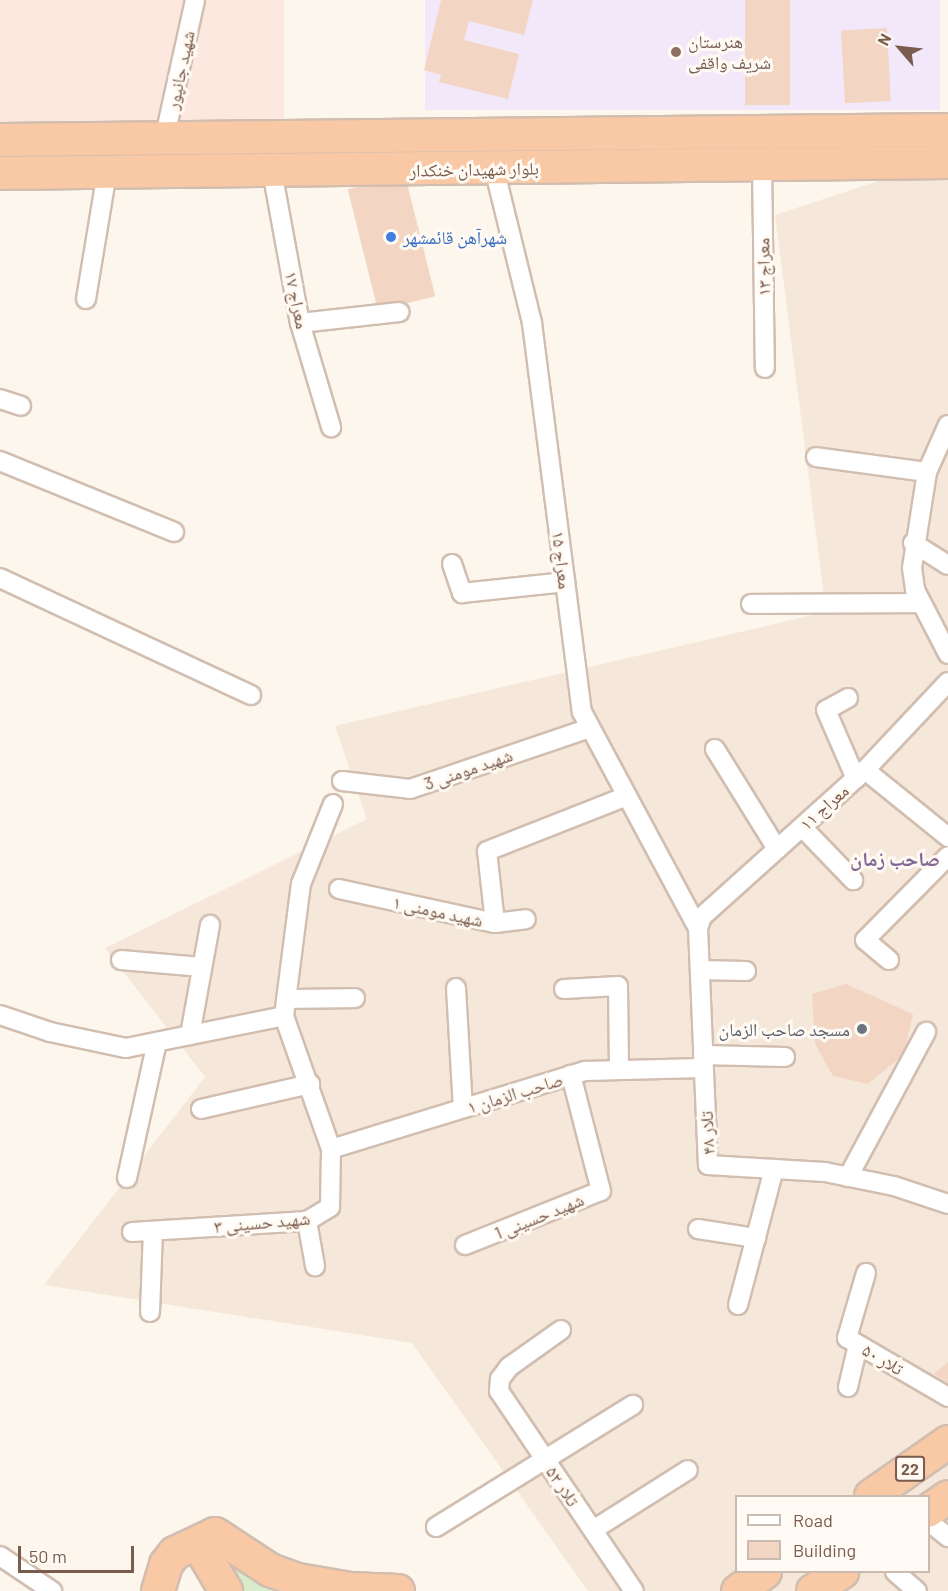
<!DOCTYPE html>
<html>
<head>
<meta charset="utf-8">
<style>
	body { margin:0 }
	#map { position:relative; width:948px; height:1591px; overflow:hidden; background:#fdf6ec; font-family:Barlow,"Noto Naskh Arabic",sans-serif }
	div>[style] { position:absolute }
	[style*='--x'] { left:calc(var(--x)*1px); top:calc(var(--y)*1px); width:calc(var(--w)*1px); rotate:calc(var(--a)*1deg) }
	.residential>* { inset:0; background:#f5e8da }
	.commercial>* { inset:0; background:#fde8e0; transform-origin:0 0 }
	.education>* { inset:0; background:#f3e8fa; transform-origin:0 0 }
	.green>* { inset:0; background:#d8ecc9 }
	.building>* { inset:0; background:#f3d5c3; transform-origin:0 0 }
	.roads { filter:drop-shadow(2px 0 #d1beb0) drop-shadow(-2px 0 #d1beb0) drop-shadow(0 2px #d1beb0) drop-shadow(0 -2px #d1beb0) }
	.minor>* { height:18px; margin:-9px; padding:0 9px; transform-origin:9px; border-radius:9px; background:#fff }
	.trunk>* { height:32px; margin:-16px; padding:0 16px; transform-origin:16px; border-radius:16px; background:#f9c8a4 }
	.dots>* { width:16px; height:16px; translate:-50% -50%; box-sizing:border-box; border:3px solid #fffaf3; border-radius:50% }
	span { translate:-50% -50%; white-space:nowrap; text-align:center; line-height:1.15; -webkit-text-stroke:6px #fffaf3; paint-order:stroke }
	.shield-label span { padding:2px 4px; background:#fffaf3; border:2px solid; border-radius:4px; -webkit-text-stroke-width:0 }
	.shield-label { font-size:16px; color:#7a5c4d; font-weight:700 }
	.education-label { font-size:18px; color:#785e54 }
	.left { translate:0 -50%; text-align:left }
	.street-label { font-size:18px; color:#7a5c4d }
	.shop-label { font-size:18px; color:#366cbe }
	.worship-label { font-size:18px; color:#5b616d }
	.right { translate:-100% -50%; text-align:right }
	.neighbourhood-label { font-size:20px; color:#846695; font-weight:700 }
	.legend { position:absolute; left:735px; top:1495px; width:195px; height:78px; box-sizing:border-box; background:#fffaf3; border:2px solid #cabbb1; margin:0; padding:8px 10px; list-style:none; font-size:18px; color:#7a5c4d }
	.legend li { display:flex; align-items:center; gap:12px; height:30px }
	.legend b { width:30px; border:2px solid #cabbb1 }
	.north { position:absolute; left:870px; top:18px; width:60px; height:60px; -webkit-text-stroke:4px #fffaf3; paint-order:stroke; rotate:298deg; font-size:16px; font-weight:700; line-height:24px; text-align:center; color:#7a5c4d }
	.north::after { content:''; display:block; margin:auto; width:21px; height:27px; background:#7a5c4d; clip-path:polygon(50% 0,100% 100%,50% 72%,0 100%) }
	.scale { position:absolute; left:18px; top:1546px; width:116px; height:27px; box-sizing:border-box; border:3px solid #7a5c4d; border-top:0; padding-left:8px; font-size:18px; line-height:21px; white-space:nowrap; color:#7a5c4d; -webkit-text-stroke:4px #fffaf3; paint-order:stroke }
</style>
</head>
<body>
<div id="map">
	<div class="residential">
		<div style="clip-path:polygon(evenodd,948px 158px,948px 1591px,588px 1591px,412px 1343px,44px 1285px,205px 1077px,105px 948px,367px 819px,335px 726px,826px 612px,775px 215px,948px 158px,736px 1496px,928px 1496px,928px 1572px,736px 1572px,736px 1496px)"></div>
	</div>
	<div class="commercial">
		<div style="left:0;top:0;width:284px;height:122px"></div>
	</div>
	<div class="education">
		<div style="left:425px;top:0;width:515px;height:110px"></div>
	</div>
	<div class="green">
		<div style="clip-path:polygon(217px 1555px,246px 1571px,295px 1591px,238px 1591px)"></div>
	</div>
	<div class="building">
		<div style="clip-path:polygon(441px 0,533px 0,524px 35px,469px 21px,464px 40px,519px 54px,508px 99px,439px 82px,441px 75px,424px 70px)"></div>
		<div style="left:745px;top:0;width:45px;height:105px"></div>
		<div style="left:887px;top:28px;width:73px;height:46px;rotate:87deg"></div>
		<div style="left:405px;top:175px;width:125px;height:59px;rotate:76deg"></div>
		<div style="clip-path:polygon(846px 984px,913px 1014px,904px 1054px,868px 1084px,833px 1076px,815px 1044px,812px 994px)"></div>
		<div style="clip-path:polygon(948px 1362px,948px 1383px,934px 1374px)"></div>
	</div>
	<div class="roads">
		<div class="minor">
			<div style="--x:164;--y:140;--w:143;--a:-77.5"></div>
			<div style="--x:762;--y:165;--w:203;--a:89.2"></div>
			<div style="--x:494;--y:168;--w:160;--a:76.2"></div>
			<div style="--x:532;--y:323;--w:392;--a:82.7"></div>
			<div style="--x:582;--y:712;--w:245;--a:61.8"></div>
			<div style="--x:272;--y:171;--w:155;--a:79.6"></div>
			<div style="--x:300;--y:323;--w:109;--a:73.4"></div>
			<div style="--x:86;--y:299;--w:129;--a:-80.6"></div>
			<div style="--x:300;--y:323;--w:100;--a:-6.3"></div>
			<div style="--x:0;--y:399;--w:22;--a:18"></div>
			<div style="--x:948;--y:425;--w:51;--a:114.1"></div>
			<div style="--x:927;--y:472;--w:97;--a:98.9"></div>
			<div style="--x:912;--y:568;--w:22;--a:82"></div>
			<div style="--x:915;--y:590;--w:72;--a:62.7"></div>
			<div style="--x:816;--y:457;--w:112;--a:7.7"></div>
			<div style="--x:0;--y:461;--w:188;--a:22.2"></div>
			<div style="--x:913;--y:543;--w:41;--a:32.2"></div>
			<div style="--x:452;--y:564;--w:31;--a:71"></div>
			<div style="--x:462;--y:593;--w:104;--a:-6.1"></div>
			<div style="--x:0;--y:578;--w:277;--a:25"></div>
			<div style="--x:751;--y:604;--w:170;--a:-0.3"></div>
			<div style="--x:948;--y:682;--w:121;--a:133.3"></div>
			<div style="--x:865;--y:770;--w:219;--a:138"></div>
			<div style="--x:702;--y:917;--w:12;--a:110"></div>
			<div style="--x:698;--y:928;--w:237;--a:87.6"></div>
			<div style="--x:708;--y:1165;--w:117;--a:3.4"></div>
			<div style="--x:825;--y:1172;--w:70;--a:11.5"></div>
			<div style="--x:894;--y:1186;--w:57;--a:18.4"></div>
			<div style="--x:848;--y:698;--w:25;--a:151"></div>
			<div style="--x:826;--y:710;--w:75;--a:66.5"></div>
			<div style="--x:715;--y:749;--w:118;--a:58.2"></div>
			<div style="--x:865;--y:770;--w:107;--a:38.9"></div>
			<div style="--x:342;--y:781;--w:68;--a:6.7"></div>
			<div style="--x:410;--y:789;--w:190;--a:-18.7"></div>
			<div style="--x:802;--y:827;--w:74;--a:46.1"></div>
			<div style="--x:339;--y:889;--w:160;--a:12.3"></div>
			<div style="--x:495;--y:923;--w:72;--a:-96.3"></div>
			<div style="--x:487;--y:851;--w:150;--a:-21.4"></div>
			<div style="--x:495;--y:923;--w:31;--a:-7"></div>
			<div style="--x:121;--y:960;--w:81;--a:4.9"></div>
			<div style="--x:889;--y:960;--w:31;--a:-140"></div>
			<div style="--x:865;--y:940;--w:118;--a:-45.3"></div>
			<div style="--x:700;--y:970;--w:46;--a:1.2"></div>
			<div style="--x:456;--y:988;--w:120;--a:86.7"></div>
			<div style="--x:564;--y:989;--w:54;--a:-3.2"></div>
			<div style="--x:618;--y:986;--w:84;--a:89.3"></div>
			<div style="--x:286;--y:999;--w:69;--a:-0.8"></div>
			<div style="--x:0;--y:1015;--w:53;--a:18.8"></div>
			<div style="--x:50;--y:1032;--w:78;--a:11.9"></div>
			<div style="--x:126;--y:1048;--w:161;--a:-11.4"></div>
			<div style="--x:190;--y:1035;--w:112;--a:-79.7"></div>
			<div style="--x:703;--y:1055;--w:82;--a:1.4"></div>
			<div style="--x:201;--y:1109;--w:112;--a:-12.9"></div>
			<div style="--x:331;--y:1149;--w:266;--a:-17.1"></div>
			<div style="--x:585;--y:1071;--w:118;--a:-1.5"></div>
			<div style="--x:848;--y:1177;--w:165;--a:-61.7"></div>
			<div style="--x:127;--y:1178;--w:139;--a:-77.6"></div>
			<div style="--x:307;--y:1221;--w:46;--a:79.9"></div>
			<div style="--x:698;--y:1229;--w:59;--a:8.8"></div>
			<div style="--x:132;--y:1232;--w:175;--a:-3.6"></div>
			<div style="--x:307;--y:1221;--w:27;--a:-31"></div>
			<div style="--x:330;--y:1207;--w:58;--a:-89"></div>
			<div style="--x:331;--y:1149;--w:141;--a:-109.5"></div>
			<div style="--x:284;--y:1016;--w:133;--a:-82.7"></div>
			<div style="--x:301;--y:884;--w:86;--a:-68.2"></div>
			<div style="--x:465;--y:1245;--w:146;--a:-21.7"></div>
			<div style="--x:601;--y:1191;--w:120;--a:-104.5"></div>
			<div style="--x:866;--y:1273;--w:68;--a:106.3"></div>
			<div style="--x:847;--y:1338;--w:117;--a:30.3"></div>
			<div style="--x:738;--y:1305;--w:141;--a:-75.2"></div>
			<div style="--x:150;--y:1312;--w:81;--a:-87.9"></div>
			<div style="--x:561;--y:1330;--w:64;--a:144.6"></div>
			<div style="--x:509;--y:1367;--w:15;--a:127"></div>
			<div style="--x:500;--y:1379;--w:12;--a:95"></div>
			<div style="--x:499;--y:1391;--w:241;--a:56"></div>
			<div style="--x:848;--y:1387;--w:43;--a:-76.6"></div>
			<div style="--x:928;--y:1521;--w:26;--a:39"></div>
			<div style="--x:436;--y:1527;--w:232;--a:-31.8"></div>
			<div style="--x:593;--y:1530;--w:112;--a:-32.3"></div>
			<div style="--x:0;--y:1556;--w:63;--a:33.9"></div>
			<div style="--x:895;--y:1572;--w:29;--a:41"></div>
		</div>
		<div class="trunk">
			<div style="--x:0;--y:140;--w:948;--a:-0.6"></div>
			<div style="--x:0;--y:173;--w:948;--a:-0.66"></div>
			<div style="--x:871;--y:1496;--w:94;--a:-35"></div>
			<div style="--x:928;--y:1511;--w:24;--a:-35"></div>
			<div style="--x:198;--y:1544;--w:55;--a:59.2"></div>
			<div style="--x:158;--y:1591;--w:28;--a:-73"></div>
			<div style="--x:166;--y:1564;--w:14;--a:-51"></div>
			<div style="--x:175;--y:1553;--w:44;--a:-25.4"></div>
			<div style="--x:215;--y:1534;--w:66;--a:33.2"></div>
			<div style="--x:270;--y:1570;--w:30;--a:20"></div>
			<div style="--x:298;--y:1580;--w:53;--a:9.8"></div>
			<div style="--x:350;--y:1589;--w:48;--a:2.4"></div>
			<div style="--x:738;--y:1591;--w:33;--a:-35"></div>
			<div style="--x:813;--y:1591;--w:35;--a:-33"></div>
		</div>
	</div>
	<div class="dots">
		<div style="left:676px;top:52px;background:#8d6e63"></div>
		<div style="left:391px;top:237px;background:#3f7fe0"></div>
		<div style="left:862px;top:1029px;background:#6b7280"></div>
	</div>
	<div class="shield-label">
		<span style="left:910px;top:1469px">22</span>
	</div>
	<div class="education-label">
		<span class="left" style="left:688px;top:52px">هنرستان<br>شریف واقفی</span>
	</div>
	<div class="street-label">
		<span style="left:180px;top:70px;rotate:-78deg">شهید جانپور</span>
		<span style="left:474px;top:169px;rotate:-1deg">بلوار شهیدان خنکدار</span>
		<span style="left:763px;top:267px;rotate:-91deg">معراج ۱۳</span>
		<span style="left:297px;top:300px;rotate:78deg">معراج ۱۷</span>
		<span style="left:562px;top:560px;rotate:83deg">معراج ۱۵</span>
		<span style="left:468px;top:769px;rotate:-19deg">شهید مومنی 3</span>
		<span style="left:824px;top:807px;rotate:-42deg">معراج ۱۱</span>
		<span style="left:438px;top:911px;rotate:12deg">شهید مومنی ۱</span>
		<span style="left:515px;top:1093px;rotate:-17deg">صاحب الزمان ۱</span>
		<span style="left:707px;top:1133px;rotate:-93deg">تلار ۴۸</span>
		<span style="left:539px;top:1216px;rotate:-22deg">شهید حسینی 1</span>
		<span style="left:262px;top:1222px;rotate:-5deg">شهید حسینی ۳</span>
		<span style="left:883px;top:1359px;rotate:30deg">تلار ۵۰</span>
		<span style="left:563px;top:1486px;rotate:56deg">تلار ۵۲</span>
	</div>
	<div class="shop-label">
		<span class="left" style="left:403px;top:237px">شهرآهن قائمشهر</span>
	</div>
	<div class="worship-label">
		<span class="right" style="left:850px;top:1029px">مسجد صاحب الزمان</span>
	</div>
	<div class="neighbourhood-label">
		<span style="left:895px;top:858px">صاحب زمان</span>
	</div>
	<ul class="legend">
	<li><b style="height:8px;background:#fff"></b>Road</li>
	<li><b style="height:16px;background:#f3d5c3"></b>Building</li>
	</ul>
	<div class="north">N</div>
	<div class="scale">50 m</div>
</div>
</body>
</html>
